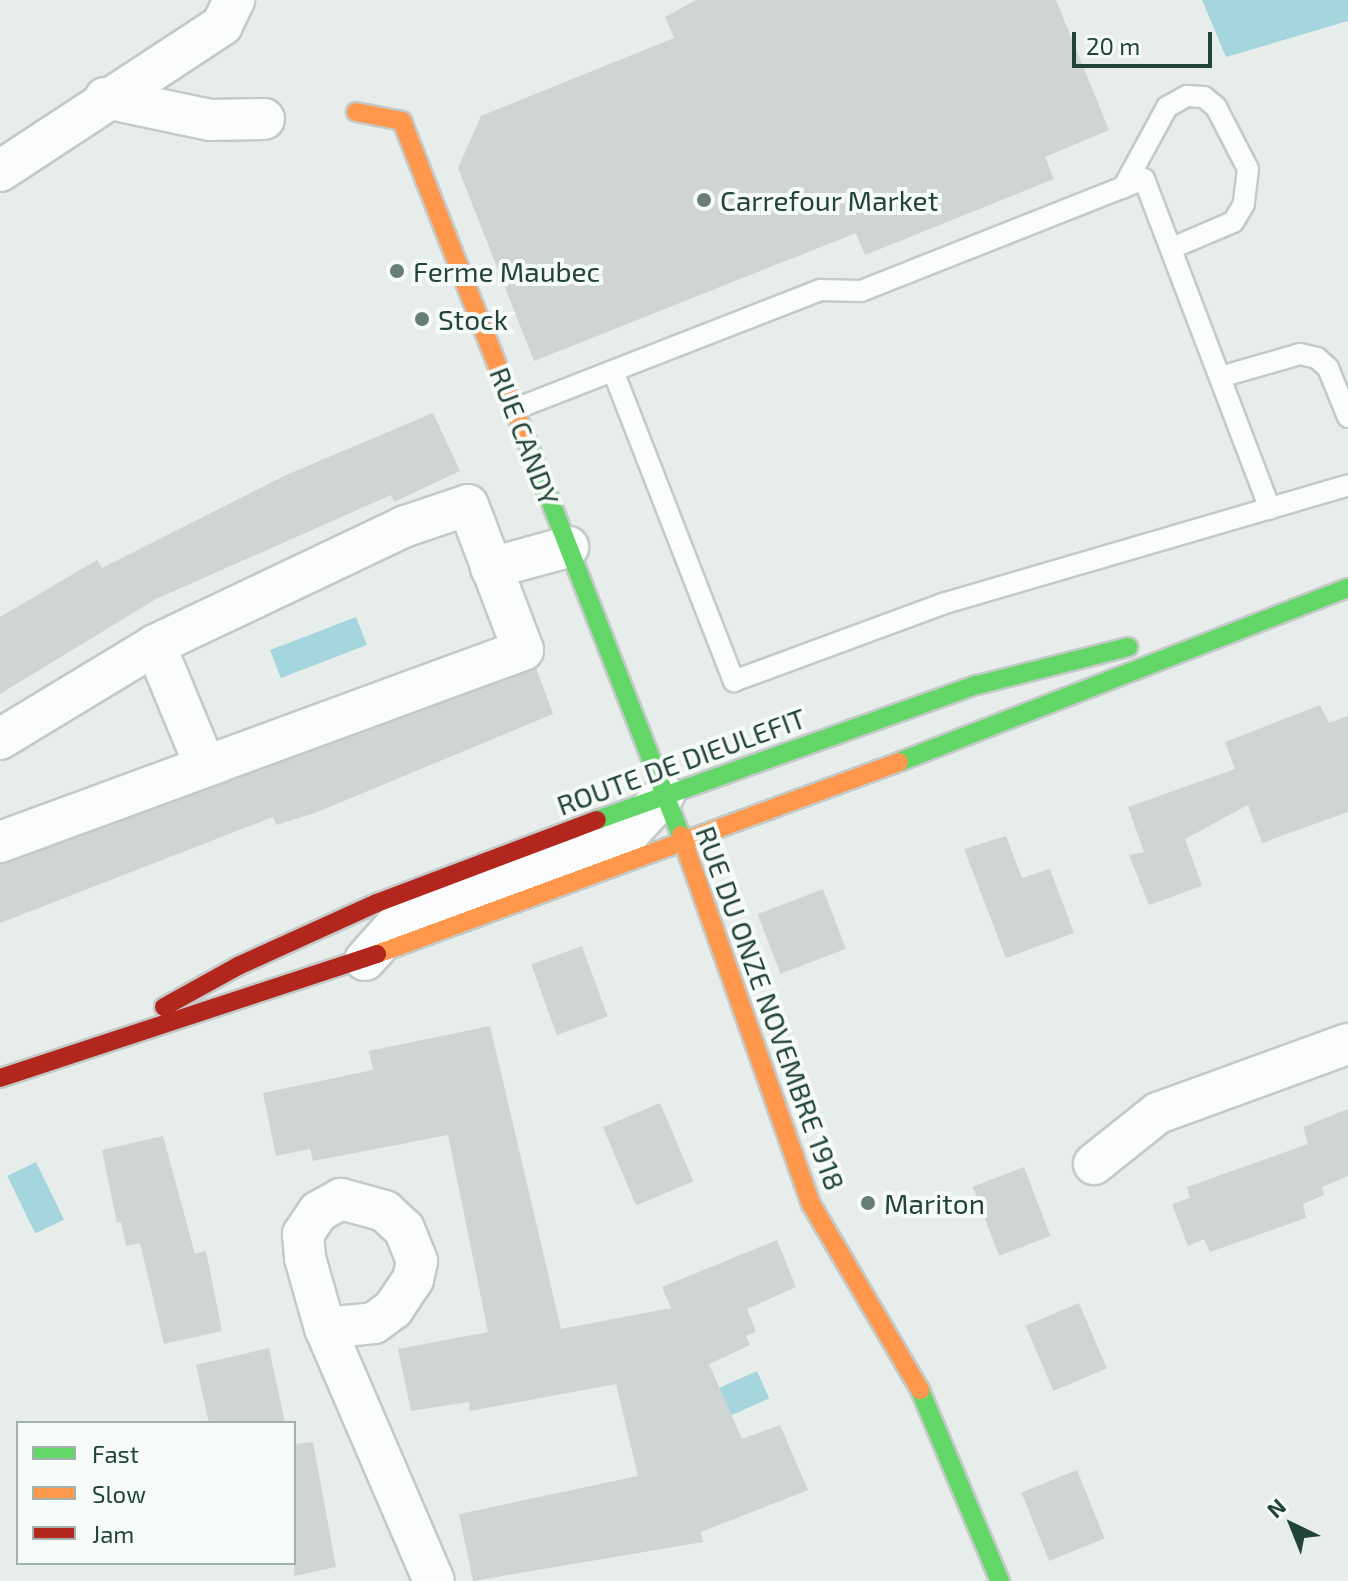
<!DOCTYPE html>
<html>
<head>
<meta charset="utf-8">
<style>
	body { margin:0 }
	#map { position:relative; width:1348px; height:1581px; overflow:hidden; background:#e7edea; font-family:"Exo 2",sans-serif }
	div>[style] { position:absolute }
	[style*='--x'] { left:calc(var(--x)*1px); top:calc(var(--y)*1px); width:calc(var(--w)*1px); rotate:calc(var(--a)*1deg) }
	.water>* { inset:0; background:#a5d6dd; transform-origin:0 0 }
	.building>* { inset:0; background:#cfd5d3; transform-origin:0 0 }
	.roads { filter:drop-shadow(2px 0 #c4cac7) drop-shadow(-2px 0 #c4cac7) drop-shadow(0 2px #c4cac7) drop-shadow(0 -2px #c4cac7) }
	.lane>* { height:20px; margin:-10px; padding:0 10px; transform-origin:10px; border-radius:10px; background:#fbfcfc }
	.street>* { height:40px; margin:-20px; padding:0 20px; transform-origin:20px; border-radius:20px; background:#fbfcfc }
	.fast>* { height:18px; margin:-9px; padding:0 9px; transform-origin:9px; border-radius:9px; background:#63d668 }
	.slow>* { height:18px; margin:-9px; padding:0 9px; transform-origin:9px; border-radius:9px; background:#ff974d }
	.jam>* { height:18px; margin:-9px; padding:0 9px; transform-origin:9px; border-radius:9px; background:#b3261e }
	.dots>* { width:22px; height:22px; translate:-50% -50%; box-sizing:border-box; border:4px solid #f6fbf8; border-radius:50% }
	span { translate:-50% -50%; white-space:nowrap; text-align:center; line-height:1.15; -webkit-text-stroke:8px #f6fbf8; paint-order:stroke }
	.poi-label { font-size:28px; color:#22433a }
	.left { translate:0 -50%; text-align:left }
	.street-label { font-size:28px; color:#22433a }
	.legend { position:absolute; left:16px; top:1421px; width:280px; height:144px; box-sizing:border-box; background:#f6fbf8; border:2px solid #a1b1ac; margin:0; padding:10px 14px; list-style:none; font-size:24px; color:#22433a }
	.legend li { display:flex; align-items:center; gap:16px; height:40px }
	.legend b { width:40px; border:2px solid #a1b1ac }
	.north { position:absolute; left:1252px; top:1485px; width:80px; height:80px; -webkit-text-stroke:6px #f6fbf8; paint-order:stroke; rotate:317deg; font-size:22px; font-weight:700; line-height:32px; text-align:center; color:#22433a }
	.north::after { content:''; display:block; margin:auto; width:28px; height:36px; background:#22433a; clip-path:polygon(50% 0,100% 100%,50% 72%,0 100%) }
	.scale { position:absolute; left:1072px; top:32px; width:140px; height:36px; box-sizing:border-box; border:4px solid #22433a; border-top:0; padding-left:10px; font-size:24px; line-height:28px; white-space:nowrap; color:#22433a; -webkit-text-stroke:6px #f6fbf8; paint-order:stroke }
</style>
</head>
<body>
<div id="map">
	<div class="water">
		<div style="clip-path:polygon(1202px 0,1348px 0,1348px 21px,1226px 57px)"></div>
		<div style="left:356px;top:617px;width:30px;height:92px;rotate:69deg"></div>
		<div style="left:36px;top:1162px;width:64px;height:32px;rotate:64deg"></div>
		<div style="left:757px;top:1371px;width:30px;height:57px;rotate:66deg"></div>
	</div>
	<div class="building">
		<div style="clip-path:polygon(696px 0,1056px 0,1109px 130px,1045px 157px,1054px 179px,865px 255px,856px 233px,534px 361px,458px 168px,481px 116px,674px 38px,665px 17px)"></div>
		<div style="clip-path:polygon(433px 413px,460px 471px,394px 502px,391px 495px,156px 599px,0 694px,0 617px,97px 560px,102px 568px,286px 475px)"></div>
		<div style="clip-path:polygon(536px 668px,553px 714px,315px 813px,276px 825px,273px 817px,0 923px,0 864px)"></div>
		<div style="clip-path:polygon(1320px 705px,1329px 723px,1348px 716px,1348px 812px,1262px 843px,1248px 805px,1185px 839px,1202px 886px,1149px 905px,1129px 855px,1144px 852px,1128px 807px,1235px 769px,1225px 742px)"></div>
		<div style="clip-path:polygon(1006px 836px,1022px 878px,1050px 869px,1074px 933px,1006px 958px,964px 849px)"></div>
		<div style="left:823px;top:889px;width:64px;height:70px;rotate:69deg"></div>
		<div style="left:582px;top:946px;width:75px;height:54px;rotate:70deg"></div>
		<div style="clip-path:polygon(490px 1026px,561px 1329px,671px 1308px,662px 1287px,777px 1240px,796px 1287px,747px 1309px,756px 1332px,746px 1336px,750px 1345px,709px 1364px,742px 1439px,780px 1425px,808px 1490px,701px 1532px,703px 1542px,473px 1581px,459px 1514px,638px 1476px,616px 1384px,470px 1411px,469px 1402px,411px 1411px,398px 1349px,488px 1332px,448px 1135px,313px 1161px,310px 1149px,276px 1156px,263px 1093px,373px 1070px,369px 1051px)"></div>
		<div style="left:660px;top:1103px;width:85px;height:62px;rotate:67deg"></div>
		<div style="clip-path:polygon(1348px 1109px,1348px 1176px,1322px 1187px,1324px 1195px,1303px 1204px,1306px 1218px,1210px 1252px,1204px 1239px,1188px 1246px,1172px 1204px,1190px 1198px,1187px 1187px,1308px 1144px,1303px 1127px)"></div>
		<div style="clip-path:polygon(163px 1136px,195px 1254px,206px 1251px,222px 1331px,164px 1344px,140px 1243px,126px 1246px,121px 1222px,117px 1223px,102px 1150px)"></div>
		<div style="left:1024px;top:1167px;width:74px;height:55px;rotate:69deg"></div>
		<div style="left:1079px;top:1303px;width:71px;height:58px;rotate:67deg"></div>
		<div style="clip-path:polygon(269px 1348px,285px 1423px,209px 1423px,196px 1365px)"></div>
		<div style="clip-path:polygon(313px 1442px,336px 1567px,294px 1576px,294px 1444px)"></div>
		<div style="left:1077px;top:1470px;width:74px;height:60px;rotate:68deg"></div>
	</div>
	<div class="roads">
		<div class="lane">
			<div style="--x:1123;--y:188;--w:92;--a:-61.5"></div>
			<div style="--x:1167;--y:107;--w:23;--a:-29"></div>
			<div style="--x:1187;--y:96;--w:17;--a:3"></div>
			<div style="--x:1204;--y:97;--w:16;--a:40"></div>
			<div style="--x:1216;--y:107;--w:70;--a:62.7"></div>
			<div style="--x:1248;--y:169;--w:35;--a:97"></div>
			<div style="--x:1244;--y:204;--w:21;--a:121"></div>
			<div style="--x:1233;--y:222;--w:66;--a:156.9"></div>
			<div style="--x:613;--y:371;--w:333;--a:68.7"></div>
			<div style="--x:734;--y:681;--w:222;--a:-20.3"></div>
			<div style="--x:942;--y:604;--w:423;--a:-16.3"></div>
			<div style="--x:1220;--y:377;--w:83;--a:-16"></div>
			<div style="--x:1300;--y:354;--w:17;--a:13"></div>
			<div style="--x:1317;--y:358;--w:15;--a:42"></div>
			<div style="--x:1328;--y:368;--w:53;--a:67.8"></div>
			<div style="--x:515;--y:409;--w:328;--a:-21.3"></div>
			<div style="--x:821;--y:290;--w:40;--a:1.4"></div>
			<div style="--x:861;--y:291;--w:304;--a:-21.6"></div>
			<div style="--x:1144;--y:179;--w:353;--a:69.1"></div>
		</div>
		<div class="street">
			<div style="--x:105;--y:98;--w:107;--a:11.8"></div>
			<div style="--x:210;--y:120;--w:54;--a:-1.1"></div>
			<div style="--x:0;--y:171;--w:266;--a:-33.3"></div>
			<div style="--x:222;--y:25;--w:28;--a:-64"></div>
			<div style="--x:491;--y:568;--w:80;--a:-15.3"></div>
			<div style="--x:155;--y:645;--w:131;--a:67.5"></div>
			<div style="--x:0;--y:739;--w:181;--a:-31.2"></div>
			<div style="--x:155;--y:645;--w:278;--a:-25.4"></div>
			<div style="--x:406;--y:526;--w:65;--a:-18.7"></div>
			<div style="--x:468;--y:505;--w:155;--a:69.2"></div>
			<div style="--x:523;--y:650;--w:557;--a:159.84"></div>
			<div style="--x:365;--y:960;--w:50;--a:-48.3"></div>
			<div style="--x:398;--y:923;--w:202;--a:-19.7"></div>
			<div style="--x:588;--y:855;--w:49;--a:-29.2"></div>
			<div style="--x:631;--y:831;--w:49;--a:-47.5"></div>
			<div style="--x:1094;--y:1164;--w:82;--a:-38.6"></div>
			<div style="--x:1158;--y:1113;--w:202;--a:-20"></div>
			<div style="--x:325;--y:1328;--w:49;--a:-5.8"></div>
			<div style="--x:374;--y:1323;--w:24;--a:-36"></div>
			<div style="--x:393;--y:1309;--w:36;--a:-56"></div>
			<div style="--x:413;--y:1279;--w:18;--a:-77"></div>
			<div style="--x:417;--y:1261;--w:35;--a:-112"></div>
			<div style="--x:404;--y:1229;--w:26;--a:-137"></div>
			<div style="--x:385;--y:1211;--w:46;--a:-164.7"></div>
			<div style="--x:341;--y:1199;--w:26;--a:151"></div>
			<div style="--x:318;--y:1212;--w:27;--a:124"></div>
			<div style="--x:303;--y:1234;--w:24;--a:85"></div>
			<div style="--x:305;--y:1258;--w:73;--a:74.1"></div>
			<div style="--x:325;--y:1328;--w:275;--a:66.7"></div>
		</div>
		<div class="fast">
			<div style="--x:527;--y:441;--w:423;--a:68.7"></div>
			<div style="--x:899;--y:762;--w:482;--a:-21.2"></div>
			<div style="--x:597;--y:820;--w:403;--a:-19.6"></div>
			<div style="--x:977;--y:685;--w:156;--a:-14.1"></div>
			<div style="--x:920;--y:1390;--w:207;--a:67.3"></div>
		</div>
		<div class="slow">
			<div style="--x:356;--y:112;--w:47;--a:11.1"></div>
			<div style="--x:402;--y:121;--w:344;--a:68.7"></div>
			<div style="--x:681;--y:835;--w:391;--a:70.6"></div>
			<div style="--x:811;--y:1204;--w:216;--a:59.6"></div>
			<div style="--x:377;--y:954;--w:556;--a:-20.19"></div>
		</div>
		<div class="jam">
			<div style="--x:164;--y:1007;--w:85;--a:-29"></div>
			<div style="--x:238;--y:966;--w:153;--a:-24.4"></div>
			<div style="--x:377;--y:903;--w:235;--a:-20.7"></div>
			<div style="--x:0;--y:1078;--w:397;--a:-18.2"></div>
		</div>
	</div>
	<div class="dots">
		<div style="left:704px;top:200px;background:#677e78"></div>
		<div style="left:397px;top:271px;background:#677e78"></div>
		<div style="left:422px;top:319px;background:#677e78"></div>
		<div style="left:868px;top:1203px;background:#677e78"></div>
	</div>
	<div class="poi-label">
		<span class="left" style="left:720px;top:200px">Carrefour Market</span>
		<span class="left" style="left:413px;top:271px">Ferme Maubec</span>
		<span class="left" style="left:438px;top:319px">Stock</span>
		<span class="left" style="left:884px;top:1203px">Mariton</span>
	</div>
	<div class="street-label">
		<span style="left:525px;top:436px;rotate:69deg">RUE CANDY</span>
		<span style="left:681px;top:761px;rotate:-20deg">ROUTE DE DIEULEFIT</span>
		<span style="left:771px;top:1008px;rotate:70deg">RUE DU ONZE NOVEMBRE 1918</span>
	</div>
	<ul class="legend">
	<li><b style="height:10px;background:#63d668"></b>Fast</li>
	<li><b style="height:10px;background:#ff974d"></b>Slow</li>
	<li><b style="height:10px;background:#b3261e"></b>Jam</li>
	</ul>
	<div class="north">N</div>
	<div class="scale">20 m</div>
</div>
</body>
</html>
